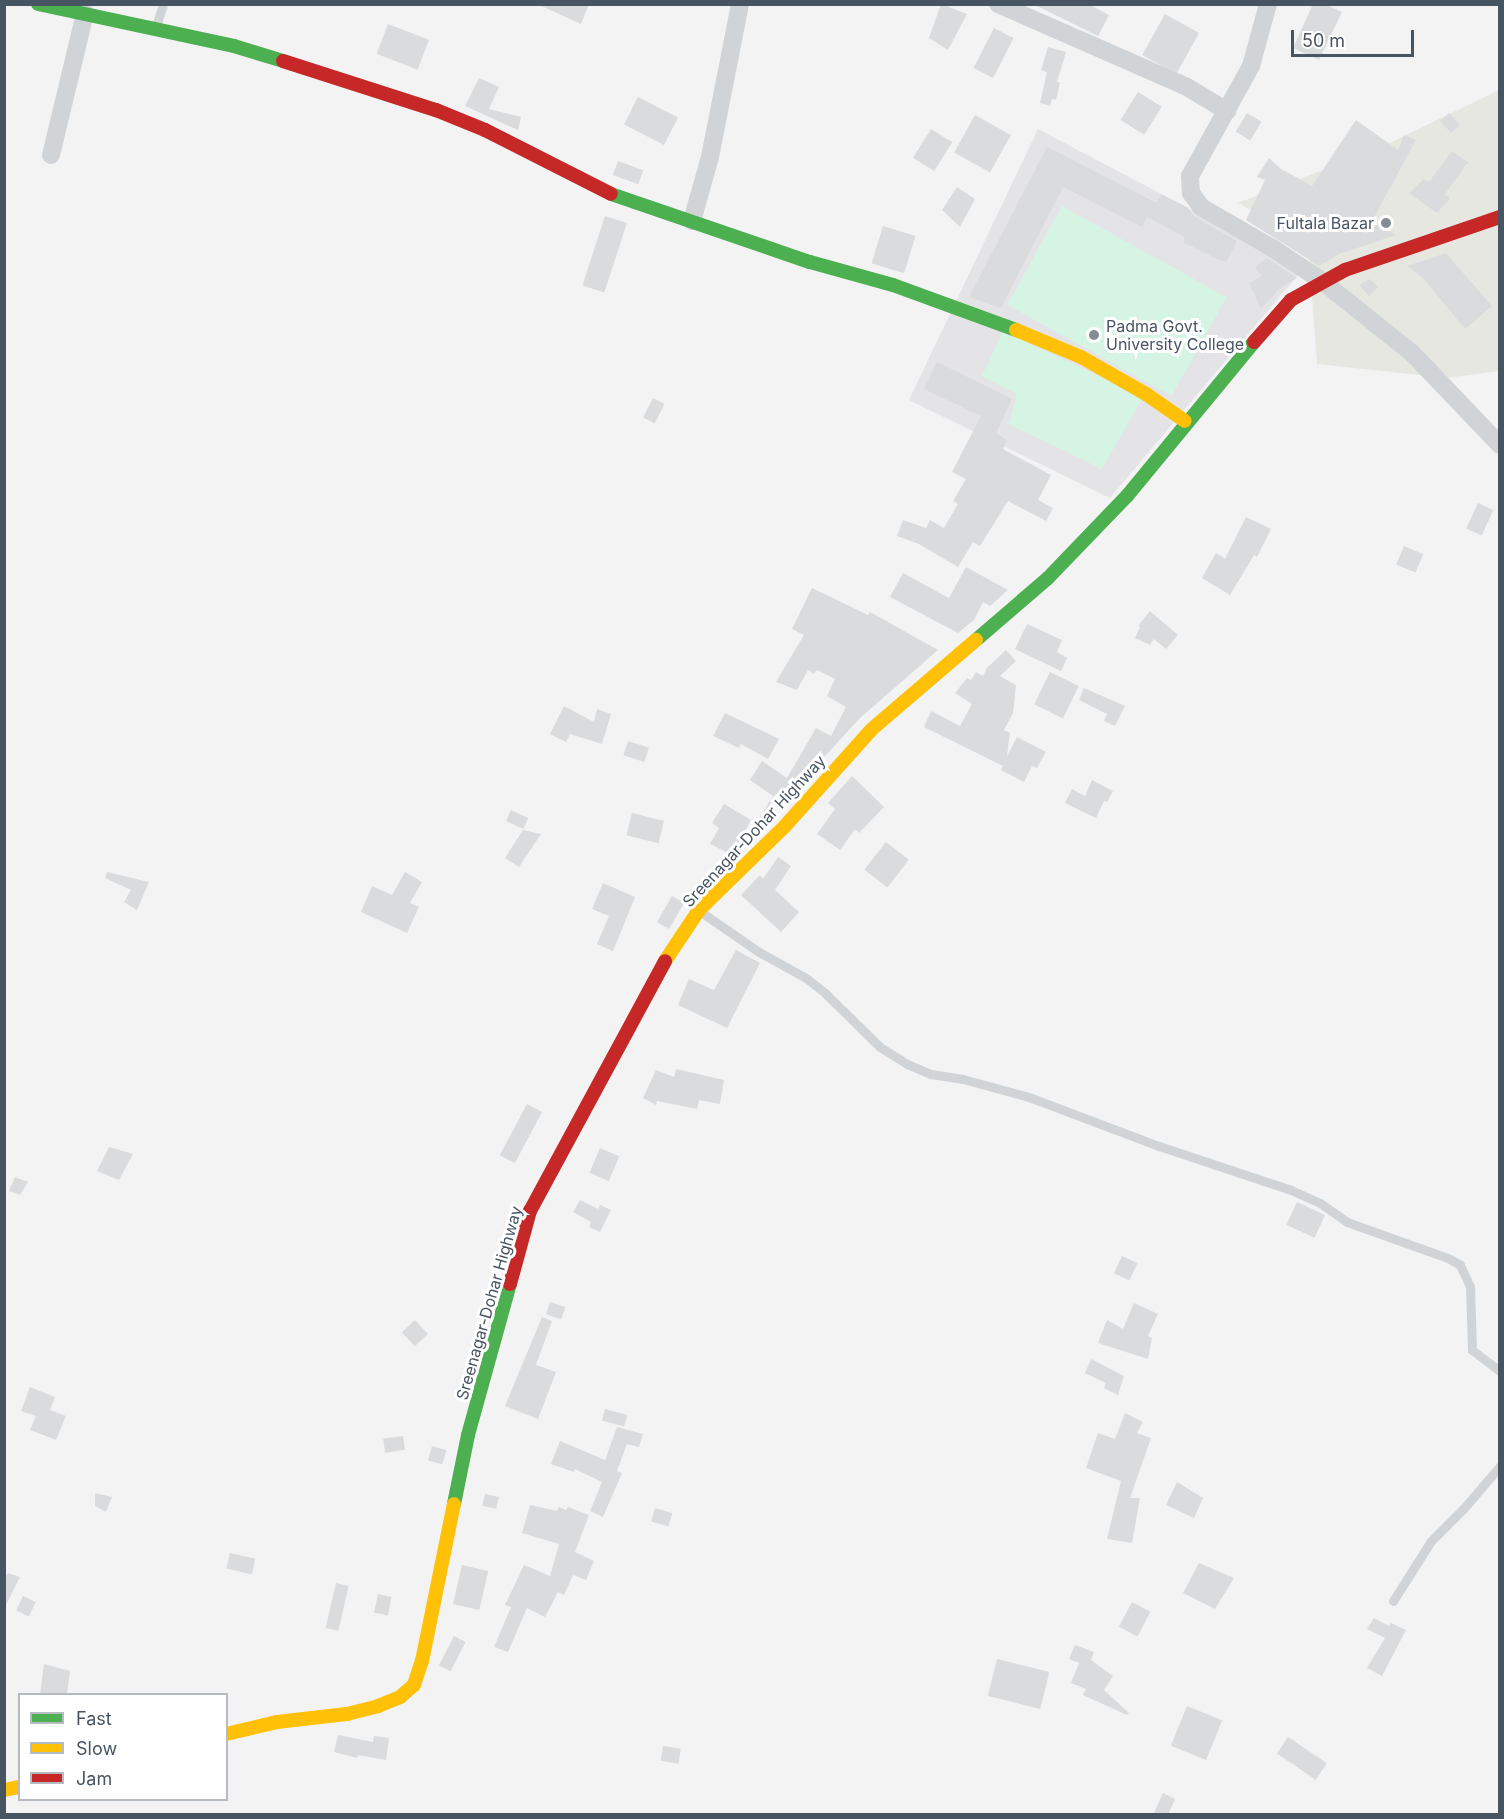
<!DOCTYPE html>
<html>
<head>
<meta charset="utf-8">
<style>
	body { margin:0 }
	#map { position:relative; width:1504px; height:1819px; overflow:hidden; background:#f3f3f3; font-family:Inter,sans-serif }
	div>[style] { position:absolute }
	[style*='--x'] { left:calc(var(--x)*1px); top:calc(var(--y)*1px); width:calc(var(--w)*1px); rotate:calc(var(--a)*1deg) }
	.commercial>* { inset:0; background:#e7e7e1 }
	.education>* { inset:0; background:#e4e4e6 }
	.green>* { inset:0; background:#d5f4e3; transform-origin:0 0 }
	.building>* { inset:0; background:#dadbdd; transform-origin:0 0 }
	.lane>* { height:9px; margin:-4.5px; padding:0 4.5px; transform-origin:4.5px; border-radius:4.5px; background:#d1d4d7 }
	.street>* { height:18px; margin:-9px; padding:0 9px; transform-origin:9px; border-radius:9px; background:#d1d4d7 }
	.fast>* { height:14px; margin:-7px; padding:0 7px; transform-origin:7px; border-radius:7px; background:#4caf50 }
	.slow>* { height:14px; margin:-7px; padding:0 7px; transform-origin:7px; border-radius:7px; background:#ffc107 }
	.jam>* { height:14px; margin:-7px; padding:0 7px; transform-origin:7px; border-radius:7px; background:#c62828 }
	.dots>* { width:16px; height:16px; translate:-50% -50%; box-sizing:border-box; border:3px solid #fff; border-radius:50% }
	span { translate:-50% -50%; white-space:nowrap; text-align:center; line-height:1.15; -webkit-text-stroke:6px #fff; paint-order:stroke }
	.poi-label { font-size:16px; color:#475462 }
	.right { translate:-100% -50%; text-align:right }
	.left { translate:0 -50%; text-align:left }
	.street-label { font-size:16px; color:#475462 }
	.frame { position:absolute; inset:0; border:6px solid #475462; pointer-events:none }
	.legend { position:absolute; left:18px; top:1693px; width:210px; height:108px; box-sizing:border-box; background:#fff; border:2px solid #b5bbc0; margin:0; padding:8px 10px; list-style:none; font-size:18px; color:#475462 }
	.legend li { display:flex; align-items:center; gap:12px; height:30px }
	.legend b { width:30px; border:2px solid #b5bbc0 }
	.scale { position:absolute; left:1291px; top:30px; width:123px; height:27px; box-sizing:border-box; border:3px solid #475462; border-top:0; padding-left:8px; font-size:18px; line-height:21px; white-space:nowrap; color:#475462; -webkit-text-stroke:4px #fff; paint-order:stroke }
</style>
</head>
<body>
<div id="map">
	<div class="commercial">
		<div style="clip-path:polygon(1499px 90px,1499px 371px,1447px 378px,1317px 364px,1308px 243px,1238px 203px,1377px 149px)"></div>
	</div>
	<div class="education">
		<div style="clip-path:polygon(1038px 129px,1303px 269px,1110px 498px,909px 400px)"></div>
	</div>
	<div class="green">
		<div style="left:1062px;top:206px;width:188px;height:113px;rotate:29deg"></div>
		<div style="clip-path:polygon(1003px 331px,1143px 397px,1102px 469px,1009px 424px,1017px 394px,982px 376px)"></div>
	</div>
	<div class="building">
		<div style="clip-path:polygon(537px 4px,589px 4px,581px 24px)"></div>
		<div style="clip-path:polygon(941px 4px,967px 14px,948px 50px,929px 38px)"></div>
		<div style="clip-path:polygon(1033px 4px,1088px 4px,1109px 15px,1098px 36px)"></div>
		<div style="clip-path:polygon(1313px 4px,1325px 4px,1342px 12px,1319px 60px,1293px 48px)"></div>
		<div style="left:1165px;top:14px;width:39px;height:47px;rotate:29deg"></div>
		<div style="left:388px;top:24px;width:44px;height:32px;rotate:21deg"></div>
		<div style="left:994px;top:28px;width:22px;height:45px;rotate:27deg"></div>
		<div style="clip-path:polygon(1048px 47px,1066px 52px,1057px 82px,1060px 82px,1056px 100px,1052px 99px,1050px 106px,1040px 103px,1047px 72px,1041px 70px)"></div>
		<div style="clip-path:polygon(479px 78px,499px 87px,489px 109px,521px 117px,518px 130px,465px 106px)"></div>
		<div style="left:1138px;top:92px;width:28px;height:33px;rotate:32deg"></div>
		<div style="left:638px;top:97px;width:45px;height:31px;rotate:27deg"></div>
		<div style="left:1247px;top:113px;width:17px;height:22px;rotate:31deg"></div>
		<div style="left:1449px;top:113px;width:16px;height:12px;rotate:47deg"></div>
		<div style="left:975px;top:115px;width:41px;height:43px;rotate:29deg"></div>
		<div style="clip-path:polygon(1356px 120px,1398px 150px,1404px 135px,1416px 140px,1364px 236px,1377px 224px,1396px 235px,1339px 254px,1319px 266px,1246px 220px,1265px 180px,1257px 177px,1269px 158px,1281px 169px,1312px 186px)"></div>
		<div style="left:931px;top:129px;width:25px;height:34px;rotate:32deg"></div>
		<div style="clip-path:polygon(1047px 147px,1157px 203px,1161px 194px,1187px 207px,1195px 217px,1237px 241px,1227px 261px,1221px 261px,1183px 242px,1185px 237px,1147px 217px,1142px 227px,1063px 187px,1001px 308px,969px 297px)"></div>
		<div style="clip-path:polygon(1452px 151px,1468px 162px,1445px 194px,1450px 198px,1437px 213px,1409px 193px,1424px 179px,1429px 182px)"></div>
		<div style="left:618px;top:161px;width:27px;height:15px;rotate:20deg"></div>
		<div style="clip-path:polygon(957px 187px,975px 199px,960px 227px,942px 210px)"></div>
		<div style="left:605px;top:216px;width:23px;height:73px;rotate:18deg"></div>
		<div style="left:883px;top:226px;width:34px;height:39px;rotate:17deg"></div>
		<div style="clip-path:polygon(1446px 253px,1492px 306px,1465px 329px,1422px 277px,1407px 266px)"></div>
		<div style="clip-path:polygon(1267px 258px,1297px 278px,1279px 289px,1261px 309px,1249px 283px,1262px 276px,1255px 267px)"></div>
		<div style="clip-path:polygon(1370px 279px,1378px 287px,1369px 296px,1359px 285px)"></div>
		<div style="clip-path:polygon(937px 362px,1012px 399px,996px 433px,1007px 440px,1003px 449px,1051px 475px,1038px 500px,1053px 508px,1046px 521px,1008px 501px,980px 546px,973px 542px,958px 567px,919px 544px,897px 536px,903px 520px,926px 528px,930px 520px,944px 528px,958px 504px,953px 501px,966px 479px,952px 472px,981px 416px,924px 389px)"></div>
		<div style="left:653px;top:398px;width:13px;height:22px;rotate:27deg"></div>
		<div style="left:1478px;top:503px;width:17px;height:28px;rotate:25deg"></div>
		<div style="clip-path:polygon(1246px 517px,1271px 529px,1257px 557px,1254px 555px,1230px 595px,1202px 578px,1216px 553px,1225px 559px)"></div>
		<div style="left:1404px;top:546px;width:21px;height:20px;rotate:23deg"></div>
		<div style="clip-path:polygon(966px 567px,1008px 590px,990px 606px,983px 602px,974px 620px,958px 633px,890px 597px,903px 573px,949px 598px)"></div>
		<div style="clip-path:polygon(812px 588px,868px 615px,870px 612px,879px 617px,938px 650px,860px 718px,761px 826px,756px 823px,773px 796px,750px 780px,762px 761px,787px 778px,816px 728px,831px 736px,846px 707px,827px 696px,835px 679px,817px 670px,814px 674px,808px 670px,797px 690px,776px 682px,804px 635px,792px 629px)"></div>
		<div style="clip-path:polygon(1150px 611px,1178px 635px,1166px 649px,1154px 639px,1150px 645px,1135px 638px,1140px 627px,1138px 626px)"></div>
		<div style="clip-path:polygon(1027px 624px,1062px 640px,1057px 652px,1067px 658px,1061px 671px,1015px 649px)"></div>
		<div style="clip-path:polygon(1006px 650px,1016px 661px,1000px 676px,1016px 685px,1013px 713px,1004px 730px,1010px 733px,1007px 756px,1017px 737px,1046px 752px,1037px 768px,1032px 766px,1024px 782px,1001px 770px,1003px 766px,924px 727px,931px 711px,960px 726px,972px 704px,955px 693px,967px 678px,971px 680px,976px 672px,983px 676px,987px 668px)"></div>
		<div style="left:1050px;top:672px;width:32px;height:36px;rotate:26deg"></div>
		<div style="clip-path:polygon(1084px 688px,1125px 706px,1115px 726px,1104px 721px,1107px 714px,1079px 700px)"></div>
		<div style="clip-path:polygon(564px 706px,594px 722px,597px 709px,611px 714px,602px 744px,570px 734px,566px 742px,550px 734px)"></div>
		<div style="clip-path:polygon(725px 713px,779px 739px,768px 759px,741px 744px,739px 748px,713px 736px)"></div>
		<div style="left:628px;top:741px;width:22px;height:15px;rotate:18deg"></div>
		<div style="clip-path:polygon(852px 776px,884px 807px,859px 833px,855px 829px,840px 850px,817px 834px,835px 809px,828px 803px)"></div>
		<div style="clip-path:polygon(1092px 780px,1113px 791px,1107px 802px,1104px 801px,1096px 818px,1065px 803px,1072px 789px,1085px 796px)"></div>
		<div style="clip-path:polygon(724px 804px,751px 820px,732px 855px,710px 844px,719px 828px,712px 823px)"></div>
		<div style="left:511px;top:810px;width:19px;height:12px;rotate:25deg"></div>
		<div style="left:632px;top:813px;width:33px;height:23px;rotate:14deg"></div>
		<div style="clip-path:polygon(523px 830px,541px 834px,519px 867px,505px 858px)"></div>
		<div style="left:886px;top:842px;width:29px;height:35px;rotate:38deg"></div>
		<div style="clip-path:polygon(778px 857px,791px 866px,775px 890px,799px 912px,781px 932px,741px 895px,760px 875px,763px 879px)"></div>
		<div style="clip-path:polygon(107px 872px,149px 882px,137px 910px,124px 902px,131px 890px,105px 878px)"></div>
		<div style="clip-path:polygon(405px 872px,422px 882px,410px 903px,419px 907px,407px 933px,361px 912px,372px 886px,392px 895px)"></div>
		<div style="clip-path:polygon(603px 883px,635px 897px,613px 951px,597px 944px,609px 916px,592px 909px)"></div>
		<div style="left:672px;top:896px;width:14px;height:30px;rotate:30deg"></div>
		<div style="clip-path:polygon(736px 950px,760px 963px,727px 1028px,678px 1005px,689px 979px,714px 990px)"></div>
		<div style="clip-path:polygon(676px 1069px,724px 1080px,720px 1104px,699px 1100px,697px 1109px,657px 1101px,656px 1105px,643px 1098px,656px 1070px,674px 1077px)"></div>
		<div style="left:527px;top:1104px;width:17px;height:58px;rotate:28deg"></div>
		<div style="clip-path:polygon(109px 1147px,133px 1154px,119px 1180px,97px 1171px)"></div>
		<div style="left:600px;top:1148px;width:21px;height:27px;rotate:23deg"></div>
		<div style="clip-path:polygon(15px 1177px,28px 1182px,20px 1195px,9px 1191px)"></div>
		<div style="clip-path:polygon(580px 1200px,598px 1209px,600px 1205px,611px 1210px,600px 1232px,589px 1227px,591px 1222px,573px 1212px)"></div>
		<div style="left:1297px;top:1202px;width:31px;height:25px;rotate:25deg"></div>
		<div style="left:1122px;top:1256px;width:17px;height:19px;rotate:25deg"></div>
		<div style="left:550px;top:1302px;width:16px;height:13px;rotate:18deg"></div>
		<div style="clip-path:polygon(1134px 1303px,1158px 1314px,1148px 1336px,1152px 1338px,1148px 1359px,1098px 1343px,1107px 1320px,1123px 1329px)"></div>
		<div style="clip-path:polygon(542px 1317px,552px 1321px,536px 1365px,556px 1372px,538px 1419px,505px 1406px)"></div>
		<div style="left:415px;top:1320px;width:19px;height:18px;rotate:47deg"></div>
		<div style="clip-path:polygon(1091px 1359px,1124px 1376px,1118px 1395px,1104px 1388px,1106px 1383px,1085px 1373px)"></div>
		<div style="clip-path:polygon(30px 1387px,55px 1397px,50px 1410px,66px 1416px,56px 1440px,30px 1430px,36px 1416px,21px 1411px)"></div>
		<div style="left:605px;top:1409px;width:23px;height:12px;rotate:15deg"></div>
		<div style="clip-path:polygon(1125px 1413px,1143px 1422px,1137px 1433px,1151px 1438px,1130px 1498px,1140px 1498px,1132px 1543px,1107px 1539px,1121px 1481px,1086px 1468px,1098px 1433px,1115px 1439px)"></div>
		<div style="clip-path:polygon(617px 1427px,643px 1434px,639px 1447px,627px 1444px,617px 1471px,622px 1473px,603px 1517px,590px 1511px,602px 1482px,575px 1469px,574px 1472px,551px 1464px,560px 1441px,605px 1460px)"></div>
		<div style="left:403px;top:1436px;width:14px;height:20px;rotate:82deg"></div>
		<div style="left:432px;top:1446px;width:15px;height:15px;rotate:16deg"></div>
		<div style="clip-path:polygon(1177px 1482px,1203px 1498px,1194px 1518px,1166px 1505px)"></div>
		<div style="clip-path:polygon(95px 1493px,112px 1497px,106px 1512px,95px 1506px)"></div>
		<div style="left:485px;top:1494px;width:14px;height:12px;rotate:12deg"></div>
		<div style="clip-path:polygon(530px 1505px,557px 1511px,559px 1507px,566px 1510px,568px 1507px,589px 1515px,575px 1552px,594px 1561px,586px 1580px,573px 1575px,564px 1595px,558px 1592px,545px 1617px,527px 1608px,508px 1652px,494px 1647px,511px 1607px,505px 1605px,524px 1565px,550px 1576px,559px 1544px,522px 1533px)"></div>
		<div style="left:655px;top:1508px;width:18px;height:14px;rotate:16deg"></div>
		<div style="left:230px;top:1553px;width:26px;height:16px;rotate:13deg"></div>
		<div style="clip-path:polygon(1199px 1563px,1234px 1578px,1215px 1609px,1183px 1593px)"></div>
		<div style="left:462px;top:1565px;width:27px;height:40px;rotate:13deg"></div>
		<div style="clip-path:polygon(8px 1573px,20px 1577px,4px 1609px,4px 1580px)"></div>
		<div style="left:336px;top:1583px;width:13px;height:46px;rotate:13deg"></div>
		<div style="left:378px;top:1594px;width:14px;height:19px;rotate:12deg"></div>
		<div style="left:23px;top:1596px;width:14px;height:16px;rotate:25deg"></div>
		<div style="left:1132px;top:1602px;width:21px;height:28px;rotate:28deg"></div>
		<div style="clip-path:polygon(1374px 1618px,1389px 1626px,1391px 1623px,1406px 1630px,1382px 1676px,1367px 1668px,1385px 1638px,1367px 1629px)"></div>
		<div style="left:454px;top:1636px;width:13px;height:33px;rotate:27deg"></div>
		<div style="clip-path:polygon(1075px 1645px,1094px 1652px,1091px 1660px,1113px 1676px,1104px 1690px,1129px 1713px,1127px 1715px,1083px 1695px,1086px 1689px,1071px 1683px,1079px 1663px,1069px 1659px)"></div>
		<div style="left:997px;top:1659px;width:54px;height:38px;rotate:14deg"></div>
		<div style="clip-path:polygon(44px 1664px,70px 1671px,67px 1695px,40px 1695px)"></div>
		<div style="left:1187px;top:1706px;width:38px;height:43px;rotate:22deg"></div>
		<div style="clip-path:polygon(338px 1735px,373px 1742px,374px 1736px,389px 1738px,386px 1760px,358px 1755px,357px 1758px,334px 1752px)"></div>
		<div style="left:1288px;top:1737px;width:47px;height:20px;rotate:34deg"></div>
		<div style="left:663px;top:1746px;width:18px;height:15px;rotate:9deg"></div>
		<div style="clip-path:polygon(1163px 1793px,1175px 1799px,1168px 1815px,1153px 1815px)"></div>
	</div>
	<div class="lane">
		<div style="--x:156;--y:26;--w:23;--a:-72"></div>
		<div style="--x:701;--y:912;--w:70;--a:34.6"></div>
		<div style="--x:759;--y:952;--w:54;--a:29"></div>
		<div style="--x:806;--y:978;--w:24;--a:38"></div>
		<div style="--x:825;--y:993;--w:77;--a:44.5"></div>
		<div style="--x:880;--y:1047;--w:32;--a:32"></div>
		<div style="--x:907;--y:1064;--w:26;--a:23"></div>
		<div style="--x:931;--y:1074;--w:32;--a:9"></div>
		<div style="--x:963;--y:1079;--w:68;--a:15.3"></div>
		<div style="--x:1029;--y:1097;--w:139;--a:20.7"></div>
		<div style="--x:1159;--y:1146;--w:139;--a:18.4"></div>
		<div style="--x:1291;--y:1190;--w:32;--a:24"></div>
		<div style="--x:1320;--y:1203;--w:33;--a:35"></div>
		<div style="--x:1347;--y:1222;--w:107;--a:19.6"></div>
		<div style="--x:1448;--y:1258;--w:14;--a:30"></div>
		<div style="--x:1460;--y:1265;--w:23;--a:65"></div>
		<div style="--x:1470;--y:1286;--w:64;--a:88.2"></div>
		<div style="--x:1472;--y:1350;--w:35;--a:37"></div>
		<div style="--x:1393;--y:1601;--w:71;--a:-57.7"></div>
		<div style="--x:1431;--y:1541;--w:47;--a:-45"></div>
		<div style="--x:1464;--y:1508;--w:55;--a:-49.4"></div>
	</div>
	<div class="street">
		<div style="--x:998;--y:4;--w:206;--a:23.7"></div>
		<div style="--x:1187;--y:87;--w:47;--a:31"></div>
		<div style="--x:1268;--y:4;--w:64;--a:105.3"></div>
		<div style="--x:1251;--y:66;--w:126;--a:119"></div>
		<div style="--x:1190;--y:176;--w:17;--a:87"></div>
		<div style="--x:1191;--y:193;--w:17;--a:54"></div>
		<div style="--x:1201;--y:207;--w:84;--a:29.9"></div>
		<div style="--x:1274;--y:249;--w:58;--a:33.7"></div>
		<div style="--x:1322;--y:281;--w:115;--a:38.7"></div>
		<div style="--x:1412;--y:353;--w:127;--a:46.3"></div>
		<div style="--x:51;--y:155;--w:146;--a:-76.5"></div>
		<div style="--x:692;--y:221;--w:66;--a:-74.3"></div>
		<div style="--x:710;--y:157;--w:156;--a:-78.9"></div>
	</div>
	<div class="fast">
		<div style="--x:38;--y:4;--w:200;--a:12.1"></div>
		<div style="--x:234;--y:46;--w:51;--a:17"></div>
		<div style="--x:611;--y:194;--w:210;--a:18.9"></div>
		<div style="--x:810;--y:262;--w:86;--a:15.5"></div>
		<div style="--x:893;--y:285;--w:131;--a:20.1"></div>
		<div style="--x:976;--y:640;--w:95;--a:-40.7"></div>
		<div style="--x:1048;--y:578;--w:114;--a:-46.1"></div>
		<div style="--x:1127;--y:496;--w:200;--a:-50.5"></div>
		<div style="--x:454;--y:1504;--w:70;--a:-78.5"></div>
		<div style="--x:468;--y:1435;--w:157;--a:-74.5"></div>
	</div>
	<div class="slow">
		<div style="--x:1016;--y:330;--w:70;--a:22.6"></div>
		<div style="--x:1081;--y:357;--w:75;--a:29.6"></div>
		<div style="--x:1146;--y:394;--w:47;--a:34.7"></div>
		<div style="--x:665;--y:961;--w:61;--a:-56.3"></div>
		<div style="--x:699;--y:910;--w:120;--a:-44.3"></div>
		<div style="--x:785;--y:826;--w:130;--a:-48.1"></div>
		<div style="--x:872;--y:729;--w:137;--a:-40.6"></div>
		<div style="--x:226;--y:1734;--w:52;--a:-13.2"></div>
		<div style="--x:277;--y:1722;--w:70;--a:-6.5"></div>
		<div style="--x:347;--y:1714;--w:32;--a:-14"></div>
		<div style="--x:378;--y:1706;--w:24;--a:-22"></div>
		<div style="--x:400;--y:1697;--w:18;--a:-41"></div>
		<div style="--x:414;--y:1685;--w:25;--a:-72"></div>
		<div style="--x:422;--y:1661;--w:160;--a:-78.5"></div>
		<div style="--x:4;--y:1790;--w:16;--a:-11"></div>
	</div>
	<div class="jam">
		<div style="--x:283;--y:61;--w:161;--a:17.8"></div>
		<div style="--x:436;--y:110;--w:53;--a:22.2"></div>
		<div style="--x:485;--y:130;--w:141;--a:26.9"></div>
		<div style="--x:1254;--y:342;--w:56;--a:-48.6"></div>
		<div style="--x:1291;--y:300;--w:62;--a:-29.1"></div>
		<div style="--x:1345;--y:270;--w:164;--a:-18.9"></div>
		<div style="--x:510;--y:1284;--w:76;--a:-74.7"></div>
		<div style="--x:530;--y:1211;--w:284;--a:-61.6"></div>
	</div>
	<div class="dots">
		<div style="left:1386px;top:223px;background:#838c95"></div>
		<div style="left:1094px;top:335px;background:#838c95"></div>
	</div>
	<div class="poi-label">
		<span class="right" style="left:1374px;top:223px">Fultala Bazar</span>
		<span class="left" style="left:1106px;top:335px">Padma Govt.<br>University College</span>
	</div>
	<div class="street-label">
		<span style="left:754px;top:831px;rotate:-47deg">Sreenagar-Dohar Highway</span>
		<span style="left:489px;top:1303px;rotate:-74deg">Sreenagar-Dohar Highway</span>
	</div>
	<div class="frame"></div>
	<ul class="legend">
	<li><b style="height:8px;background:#4caf50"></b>Fast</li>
	<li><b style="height:8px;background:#ffc107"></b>Slow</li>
	<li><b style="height:8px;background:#c62828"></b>Jam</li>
	</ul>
	<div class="scale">50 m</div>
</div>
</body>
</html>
